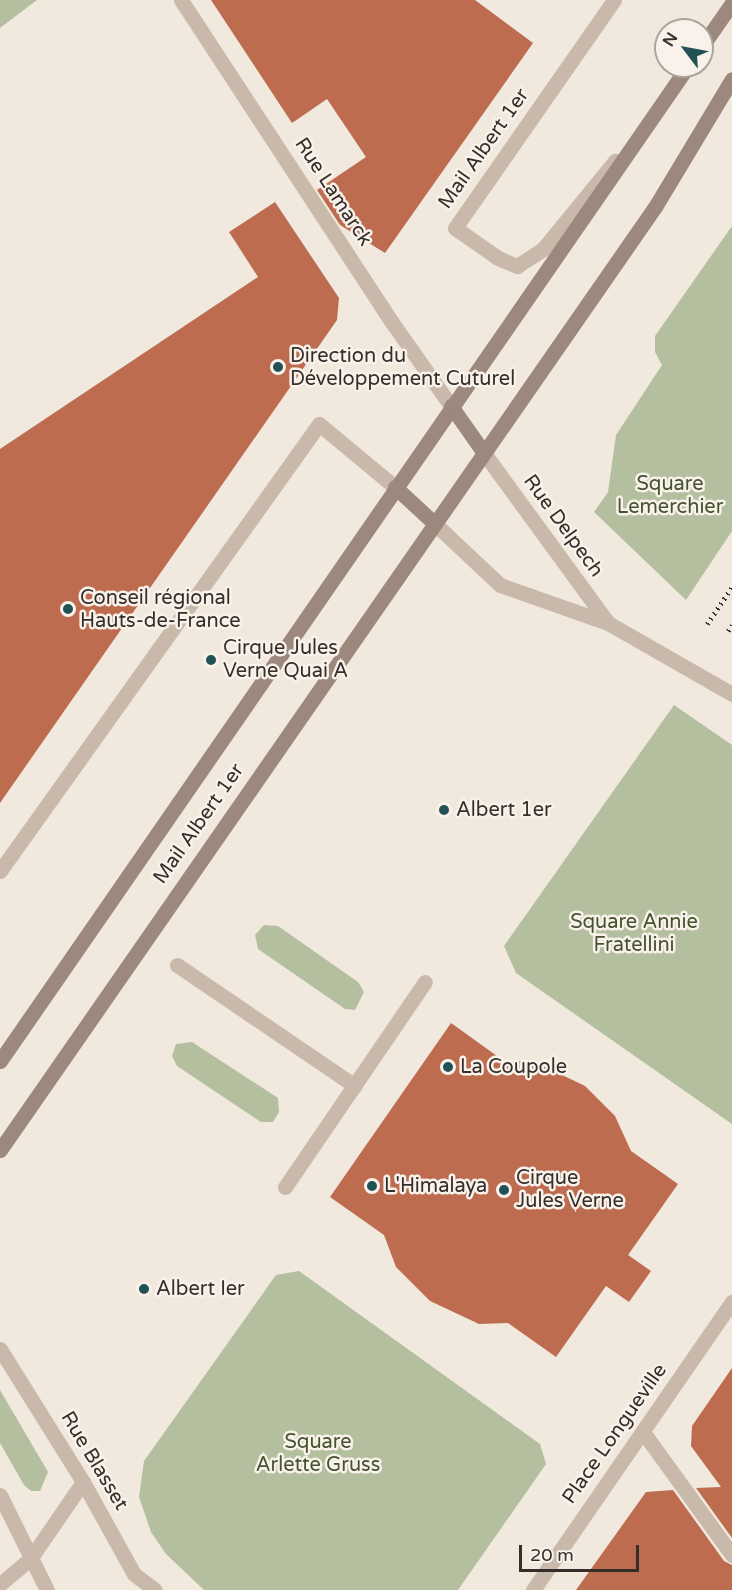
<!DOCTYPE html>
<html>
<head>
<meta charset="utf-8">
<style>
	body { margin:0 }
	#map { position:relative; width:732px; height:1590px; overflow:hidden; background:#f1e8de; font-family:"Varela Round",sans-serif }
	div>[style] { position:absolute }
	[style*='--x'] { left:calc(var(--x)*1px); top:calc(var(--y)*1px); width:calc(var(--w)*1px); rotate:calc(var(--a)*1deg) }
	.green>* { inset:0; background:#b4bf9f }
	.building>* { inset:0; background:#be6c4f }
	.pedestrian>* { height:15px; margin:-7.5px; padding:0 7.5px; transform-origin:7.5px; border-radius:7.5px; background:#c8b9ab }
	.minor>* { height:15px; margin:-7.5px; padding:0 7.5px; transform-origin:7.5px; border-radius:7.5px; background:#c8b9ab }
	.tertiary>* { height:15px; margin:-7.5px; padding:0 7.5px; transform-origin:7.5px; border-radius:7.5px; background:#c8b9ab }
	.secondary>* { height:15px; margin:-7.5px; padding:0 7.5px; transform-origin:7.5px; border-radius:7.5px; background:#9c887c }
	.rail>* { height:4.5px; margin-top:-2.25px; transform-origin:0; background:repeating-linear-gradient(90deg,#362e2a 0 1.5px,transparent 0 6px) }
	.dots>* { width:16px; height:16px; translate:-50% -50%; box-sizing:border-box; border:3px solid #f9f2ea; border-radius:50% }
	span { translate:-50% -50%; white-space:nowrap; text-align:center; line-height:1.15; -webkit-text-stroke:5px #f9f2ea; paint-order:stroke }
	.street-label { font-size:20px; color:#362e2a }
	.poi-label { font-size:20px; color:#362e2a }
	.left { translate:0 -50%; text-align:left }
	.park-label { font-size:20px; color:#45532f }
	.north { position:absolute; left:654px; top:18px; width:60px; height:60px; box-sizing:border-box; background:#f9f2ea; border:2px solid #aba49d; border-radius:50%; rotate:302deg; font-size:16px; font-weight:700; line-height:24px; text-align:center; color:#362e2a }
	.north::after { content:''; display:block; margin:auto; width:21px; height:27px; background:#225155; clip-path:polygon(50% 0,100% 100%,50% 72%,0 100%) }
	.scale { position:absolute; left:519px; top:1545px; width:120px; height:27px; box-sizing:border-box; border:3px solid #362e2a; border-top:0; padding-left:8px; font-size:18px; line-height:21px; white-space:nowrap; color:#362e2a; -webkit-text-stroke:4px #f9f2ea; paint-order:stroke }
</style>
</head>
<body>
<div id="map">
	<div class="green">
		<div style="clip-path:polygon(0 0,37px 0,0 28px)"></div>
		<div style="clip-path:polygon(732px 226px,732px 531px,686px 600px,594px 512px,608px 492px,616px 435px,662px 365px,655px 352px,655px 336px)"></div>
		<div style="clip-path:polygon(674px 705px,732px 745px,732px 1124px,516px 973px,504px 946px)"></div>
		<div style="clip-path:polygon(264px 925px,278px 926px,358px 982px,364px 992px,355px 1010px,345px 1009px,258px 949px,255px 935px)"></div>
		<div style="clip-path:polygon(192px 1042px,278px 1098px,279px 1112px,273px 1122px,261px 1122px,177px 1066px,172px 1056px,176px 1044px)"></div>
		<div style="clip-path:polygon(299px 1271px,540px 1444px,546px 1464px,458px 1590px,204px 1590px,166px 1554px,151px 1532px,139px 1497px,144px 1461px,276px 1275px)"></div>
		<div style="clip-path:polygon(0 1390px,48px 1472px,40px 1491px,31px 1491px,24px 1485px,0 1443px)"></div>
	</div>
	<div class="building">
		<div style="clip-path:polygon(211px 0,475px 0,533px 43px,385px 253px,340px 225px,317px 190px,366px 157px,327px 99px,292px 123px)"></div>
		<div style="clip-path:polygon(275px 202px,339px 298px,337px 320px,0 803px,0 449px,258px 277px,229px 232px)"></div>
		<div style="clip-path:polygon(451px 1023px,504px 1061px,533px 1061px,585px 1086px,615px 1116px,631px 1151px,678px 1184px,628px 1255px,651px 1271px,629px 1302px,606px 1286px,556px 1357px,508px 1323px,479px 1324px,430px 1301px,396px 1267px,384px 1235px,330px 1197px)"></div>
		<div style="clip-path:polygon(732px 1368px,732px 1538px,696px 1488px,721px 1487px,691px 1446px,692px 1426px)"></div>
		<div style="clip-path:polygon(673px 1490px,724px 1561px,732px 1565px,732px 1590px,576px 1590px,646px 1492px)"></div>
	</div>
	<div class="pedestrian">
		<div style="--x:177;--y:965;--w:215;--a:34.2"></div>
		<div style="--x:285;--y:1187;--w:248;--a:-55.7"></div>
	</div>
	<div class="minor">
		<div style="--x:181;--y:0;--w:384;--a:56.8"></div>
		<div style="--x:391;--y:321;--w:104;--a:54.8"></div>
		<div style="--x:614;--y:0;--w:278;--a:124.9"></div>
		<div style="--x:455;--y:228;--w:52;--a:34.9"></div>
		<div style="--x:498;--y:258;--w:21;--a:23"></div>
		<div style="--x:517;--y:266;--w:31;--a:-33"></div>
		<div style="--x:543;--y:249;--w:114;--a:-50.7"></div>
		<div style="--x:0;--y:871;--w:549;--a:-54.49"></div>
		<div style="--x:319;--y:424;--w:99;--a:39.7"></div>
		<div style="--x:0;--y:1349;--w:157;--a:58"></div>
		<div style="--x:83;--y:1482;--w:105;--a:61"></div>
		<div style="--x:134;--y:1574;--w:26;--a:37"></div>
		<div style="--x:643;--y:1432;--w:152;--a:54.1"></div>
		<div style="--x:0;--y:1495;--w:106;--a:63.7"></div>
		<div style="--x:0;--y:1584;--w:39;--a:-40"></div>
		<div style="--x:30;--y:1559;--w:93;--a:-55.5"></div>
		<div style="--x:533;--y:1590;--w:350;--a:-55.4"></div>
	</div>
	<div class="tertiary">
		<div style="--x:484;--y:453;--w:210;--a:53.9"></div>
		<div style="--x:434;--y:523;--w:91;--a:43.2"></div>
		<div style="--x:500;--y:585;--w:114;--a:19.4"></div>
		<div style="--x:608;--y:623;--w:143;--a:29.8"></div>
	</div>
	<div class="secondary">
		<div style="--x:702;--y:46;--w:52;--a:-55.1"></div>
		<div style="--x:451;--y:406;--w:57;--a:54.9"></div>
		<div style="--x:395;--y:487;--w:53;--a:42.7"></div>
		<div style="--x:0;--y:1061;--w:1210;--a:-55.34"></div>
		<div style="--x:0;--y:1150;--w:1148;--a:-55.22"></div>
		<div style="--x:655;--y:207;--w:149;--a:-59"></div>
	</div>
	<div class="rail">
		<div style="--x:707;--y:624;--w:45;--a:-56"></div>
		<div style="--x:728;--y:631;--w:7;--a:-56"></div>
	</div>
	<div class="dots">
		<div style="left:278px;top:367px;background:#225155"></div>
		<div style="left:68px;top:609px;background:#225155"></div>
		<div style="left:211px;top:660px;background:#225155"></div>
		<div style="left:444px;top:810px;background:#225155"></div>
		<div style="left:448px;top:1067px;background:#225155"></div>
		<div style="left:372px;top:1186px;background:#225155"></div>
		<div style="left:504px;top:1190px;background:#225155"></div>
		<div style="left:144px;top:1289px;background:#225155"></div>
	</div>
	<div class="street-label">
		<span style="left:484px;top:149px;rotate:-55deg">Mail Albert 1er</span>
		<span style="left:333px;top:192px;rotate:57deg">Rue Lamarck</span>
		<span style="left:563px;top:526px;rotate:54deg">Rue Delpech</span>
		<span style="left:199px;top:824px;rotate:-55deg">Mail Albert 1er</span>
		<span style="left:615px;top:1434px;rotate:-55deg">Place Longueville</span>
		<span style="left:94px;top:1461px;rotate:59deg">Rue Blasset</span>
	</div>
	<div class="poi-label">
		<span class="left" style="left:290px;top:368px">Direction du<br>Développement Cuturel</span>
		<span class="left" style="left:80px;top:610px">Conseil régional<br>Hauts-de-France</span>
		<span class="left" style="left:223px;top:660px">Cirque Jules<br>Verne Quai A</span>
		<span class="left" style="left:456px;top:810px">Albert 1er</span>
		<span class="left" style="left:460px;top:1067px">La Coupole</span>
		<span class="left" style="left:516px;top:1190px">Cirque<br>Jules Verne</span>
		<span class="left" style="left:384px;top:1186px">L'Himalaya</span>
		<span class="left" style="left:156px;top:1289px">Albert Ier</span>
	</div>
	<div class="park-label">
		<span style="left:670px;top:496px">Square<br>Lemerchier</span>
		<span style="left:634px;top:934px">Square Annie<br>Fratellini</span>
		<span style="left:318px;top:1454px">Square<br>Arlette Gruss</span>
	</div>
	<div class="north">N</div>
	<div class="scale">20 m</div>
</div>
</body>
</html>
